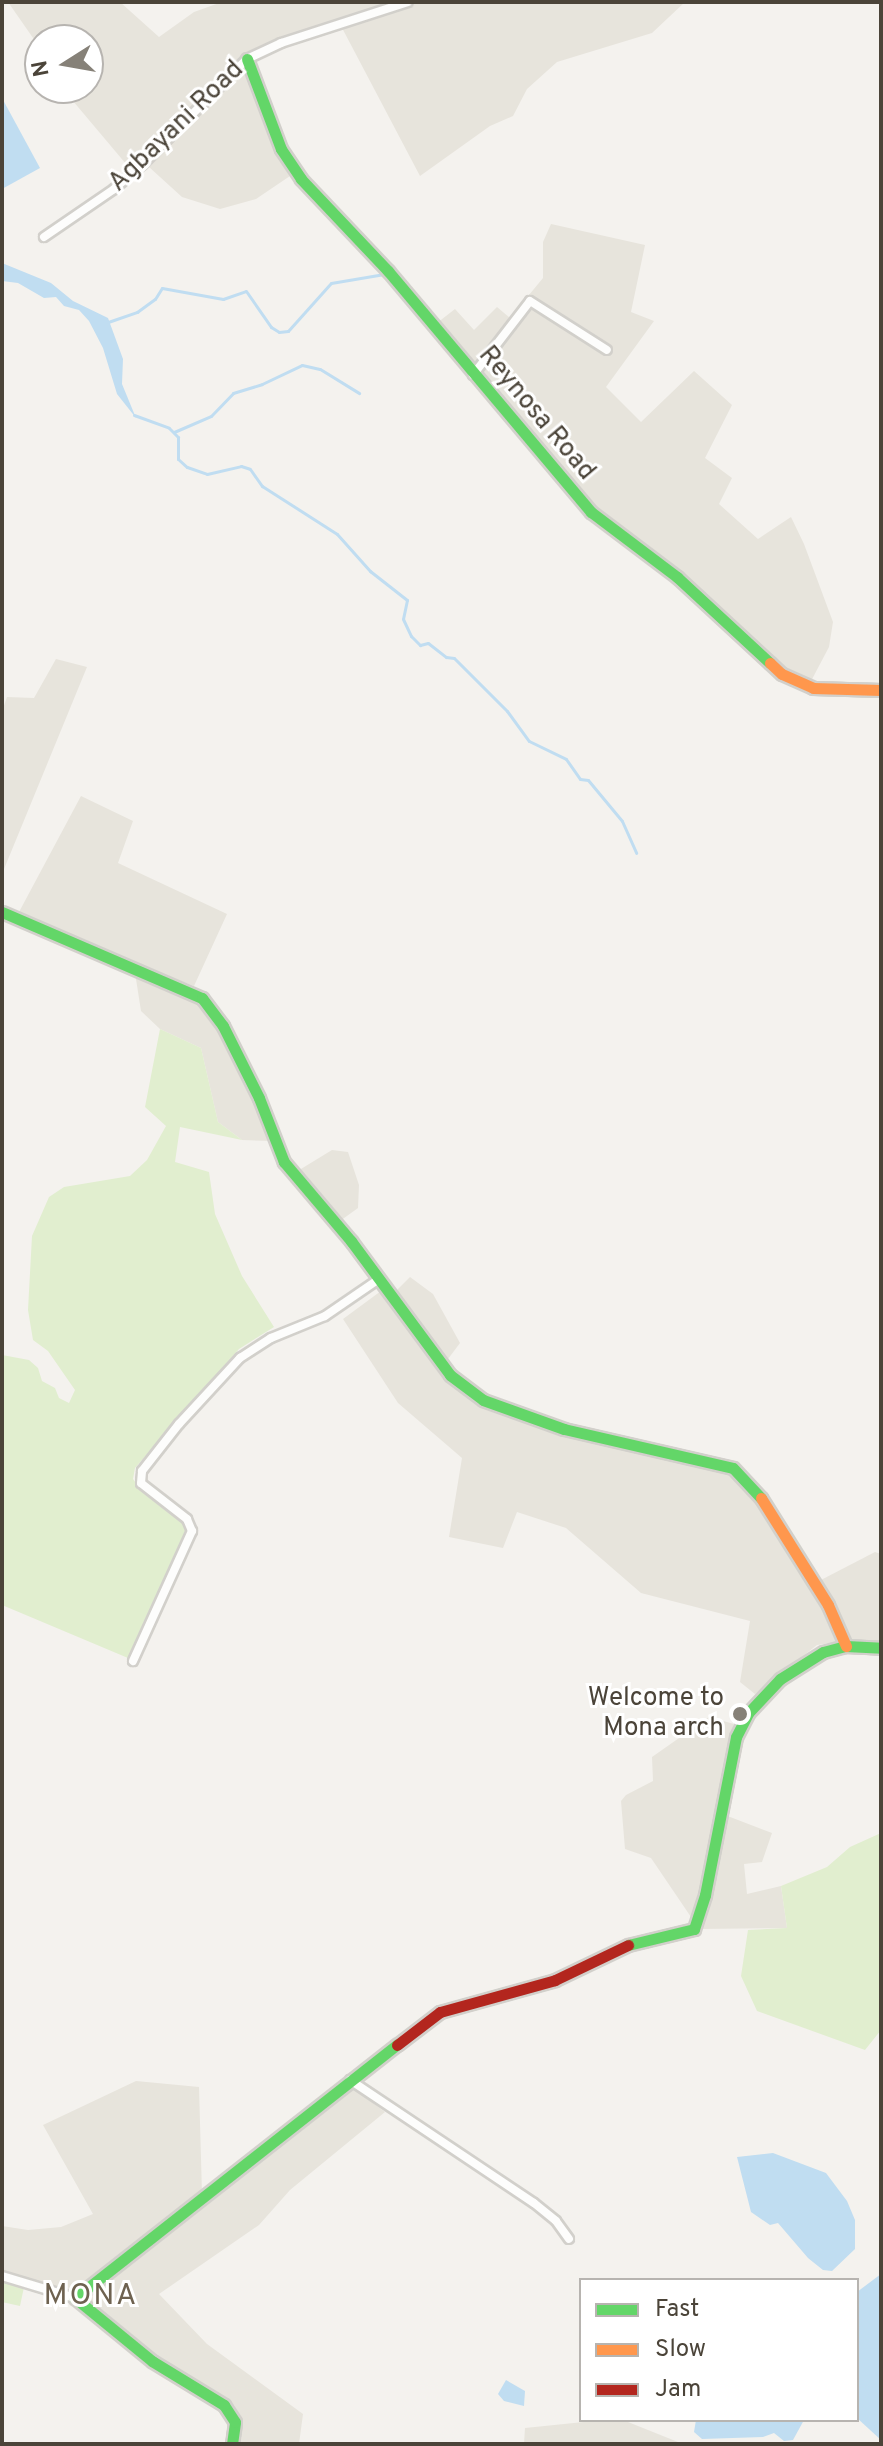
<!DOCTYPE html>
<html>
<head>
<meta charset="utf-8">
<style>
	body { margin:0 }
	#map { position:relative; width:883px; height:2446px; overflow:hidden; background:#f4f2ee; font-family:Overpass,sans-serif }
	div>[style] { position:absolute }
	[style*='--x'] { left:calc(var(--x)*1px); top:calc(var(--y)*1px); width:calc(var(--w)*1px); rotate:calc(var(--a)*1deg) }
	.residential>* { inset:0; background:#e7e4dc }
	.green>* { inset:0; background:#e1eecf }
	.water>* { inset:0; background:#c0ddf1 }
	.stream>* { height:3px; margin:-1.5px; padding:0 1.5px; transform-origin:1.5px; border-radius:1.5px; background:#c0ddf1 }
	.roads { filter:drop-shadow(2px 0 #d2d0cb) drop-shadow(-2px 0 #d2d0cb) drop-shadow(0 2px #d2d0cb) drop-shadow(0 -2px #d2d0cb) }
	.street>* { height:8px; margin:-4px; padding:0 4px; transform-origin:4px; border-radius:4px; background:#fdfdfc }
	.fast>* { height:11px; margin:-5.5px; padding:0 5.5px; transform-origin:5.5px; border-radius:5.5px; background:#63d668 }
	.slow>* { height:11px; margin:-5.5px; padding:0 5.5px; transform-origin:5.5px; border-radius:5.5px; background:#ff974d }
	.jam>* { height:11px; margin:-5.5px; padding:0 5.5px; transform-origin:5.5px; border-radius:5.5px; background:#b3261e }
	.dots>* { width:22px; height:22px; translate:-50% -50%; box-sizing:border-box; border:4px solid #fff; border-radius:50% }
	span { translate:-50% -50%; white-space:nowrap; text-align:center; line-height:1.15; -webkit-text-stroke:6px #fff; paint-order:stroke }
	.street-label { font-size:26px; color:#4b4439 }
	.poi-label { font-size:26px; color:#4b4439 }
	.right { translate:-100% -50%; text-align:right }
	.quarter-label { font-size:30px; color:#6e6250; letter-spacing:2px }
	.frame { position:absolute; inset:0; border:4px solid #4b4439; pointer-events:none }
	.legend { position:absolute; left:579px; top:2278px; width:280px; height:144px; box-sizing:border-box; background:#fff; border:2px solid #b7b4b0; margin:0; padding:10px 14px; list-style:none; font-size:24px; color:#4b4439 }
	.legend li { display:flex; align-items:center; gap:16px; height:40px }
	.legend b { width:40px; border:2px solid #b7b4b0 }
	.north { position:absolute; left:24px; top:24px; width:80px; height:80px; box-sizing:border-box; background:#fff; border:2px solid #b7b4b0; border-radius:50%; rotate:259deg; font-size:22px; font-weight:700; line-height:32px; text-align:center; color:#4b4439 }
	.north::after { content:''; display:block; margin:auto; width:28px; height:36px; background:#868178; clip-path:polygon(50% 0,100% 100%,50% 72%,0 100%) }
</style>
</head>
<body>
<div id="map">
	<div class="residential">
		<div style="clip-path:polygon(8px 2px,120px 2px,159px 37px,194px 12px,222px 2px,685px 2px,652px 33px,557px 62px,527px 89px,513px 116px,490px 126px,420px 176px,341px 26px,281px 45px,246px 65px,268px 133px,290px 176px,256px 199px,220px 209px,182px 197px,149px 167px,137px 177px,62px 88px,88px 88px,88px 40px,40px 40px,40px 48px)"></div>
		<div style="clip-path:polygon(551px 224px,645px 245px,631px 312px,654px 321px,606px 387px,641px 422px,694px 371px,732px 405px,705px 458px,732px 478px,719px 504px,758px 539px,791px 517px,804px 544px,833px 622px,829px 647px,810px 683px,787px 672px,675px 568px,612px 523px,575px 486px,437px 323px,455px 309px,474px 330px,497px 307px,510px 318px,543px 278px,543px 242px)"></div>
		<div style="clip-path:polygon(56px 659px,87px 667px,2px 874px,2px 711px,7px 697px,34px 698px)"></div>
		<div style="clip-path:polygon(81px 796px,133px 821px,118px 863px,227px 914px,194px 986px,107px 953px,19px 912px)"></div>
		<div style="clip-path:polygon(136px 979px,149px 979px,206px 1006px,267px 1125px,272px 1141px,242px 1140px,218px 1122px,201px 1048px,160px 1029px,141px 1011px)"></div>
		<div style="clip-path:polygon(332px 1150px,348px 1152px,359px 1185px,358px 1208px,340px 1221px,296px 1172px)"></div>
		<div style="clip-path:polygon(410px 1277px,433px 1294px,460px 1343px,445px 1363px,394px 1293px)"></div>
		<div style="clip-path:polygon(381px 1291px,445px 1380px,480px 1405px,562px 1435px,717px 1467px,742px 1482px,819px 1600px,838px 1642px,817px 1645px,755px 1694px,740px 1682px,750px 1621px,641px 1593px,566px 1528px,517px 1512px,503px 1548px,449px 1537px,462px 1458px,398px 1403px,343px 1319px)"></div>
		<div style="clip-path:polygon(875px 1552px,881px 1554px,881px 1642px,849px 1641px,819px 1581px)"></div>
		<div style="clip-path:polygon(709px 1717px,734px 1724px,693px 1920px,651px 1858px,625px 1849px,621px 1801px,626px 1795px,653px 1781px,652px 1757px)"></div>
		<div style="clip-path:polygon(725px 1815px,772px 1833px,762px 1862px,744px 1864px,747px 1894px,781px 1886px,787px 1928px,699px 1929px,712px 1891px)"></div>
		<div style="clip-path:polygon(136px 2081px,199px 2087px,202px 2194px,79px 2286px,67px 2290px,2px 2271px,2px 2226px,28px 2230px,61px 2227px,93px 2214px,43px 2125px)"></div>
		<div style="clip-path:polygon(350px 2086px,385px 2112px,290px 2190px,259px 2225px,159px 2294px,207px 2344px,303px 2414px,299px 2444px,238px 2444px,240px 2418px,234px 2405px,162px 2363px,93px 2307px,89px 2297px,215px 2199px)"></div>
		<div style="clip-path:polygon(603px 2420px,623px 2420px,683px 2444px,524px 2444px,525px 2428px)"></div>
	</div>
	<div class="green">
		<div style="clip-path:polygon(160px 1029px,201px 1048px,218px 1122px,242px 1140px,180px 1127px,175px 1162px,209px 1172px,215px 1214px,242px 1276px,274px 1327px,239px 1349px,135px 1468px,133px 1479px,139px 1487px,180px 1519px,186px 1529px,182px 1545px,128px 1658px,2px 1605px,2px 1355px,29px 1360px,38px 1368px,42px 1381px,55px 1388px,59px 1398px,69px 1403px,75px 1390px,48px 1351px,33px 1340px,28px 1310px,32px 1236px,49px 1197px,64px 1187px,130px 1176px,147px 1160px,166px 1126px,145px 1107px)"></div>
		<div style="clip-path:polygon(881px 1833px,881px 2030px,865px 2050px,757px 2011px,741px 1976px,748px 1930px,787px 1928px,781px 1886px,827px 1867px,850px 1847px)"></div>
		<div style="clip-path:polygon(2px 2282px,24px 2287px,20px 2306px,2px 2302px)"></div>
	</div>
	<div class="water">
		<div style="clip-path:polygon(2px 98px,40px 168px,2px 189px)"></div>
		<div style="clip-path:polygon(2px 263px,51px 283px,73px 301px,108px 318px,123px 359px,122px 384px,136px 418px,117px 394px,103px 348px,89px 321px,79px 310px,64px 306px,56px 297px,44px 298px,18px 283px,2px 281px)"></div>
		<div style="clip-path:polygon(773px 2153px,826px 2173px,847px 2201px,855px 2220px,855px 2249px,832px 2271px,823px 2270px,808px 2258px,778px 2223px,770px 2225px,751px 2212px,737px 2157px)"></div>
		<div style="clip-path:polygon(881px 2274px,881px 2440px,857px 2418px,857px 2292px)"></div>
		<div style="clip-path:polygon(506px 2380px,525px 2391px,524px 2406px,504px 2401px,498px 2394px)"></div>
		<div style="clip-path:polygon(696px 2420px,804px 2420px,793px 2440px,784px 2441px,774px 2433px,763px 2437px,702px 2439px,694px 2432px)"></div>
	</div>
	<div class="stream">
		<div style="--x:108;--y:322;--w:31;--a:-19"></div>
		<div style="--x:137;--y:312;--w:22;--a:-36"></div>
		<div style="--x:155;--y:299;--w:13;--a:-58"></div>
		<div style="--x:162;--y:288;--w:62;--a:10.2"></div>
		<div style="--x:223;--y:299;--w:24;--a:-19"></div>
		<div style="--x:246;--y:291;--w:44;--a:55.2"></div>
		<div style="--x:271;--y:327;--w:9;--a:32"></div>
		<div style="--x:279;--y:332;--w:9;--a:-6"></div>
		<div style="--x:288;--y:331;--w:64;--a:-48.1"></div>
		<div style="--x:331;--y:283;--w:54;--a:-9.6"></div>
		<div style="--x:134;--y:415;--w:37;--a:20"></div>
		<div style="--x:169;--y:428;--w:13;--a:45"></div>
		<div style="--x:178;--y:437;--w:22;--a:90"></div>
		<div style="--x:178;--y:459;--w:12;--a:42"></div>
		<div style="--x:187;--y:467;--w:21;--a:19"></div>
		<div style="--x:207;--y:474;--w:35;--a:-13"></div>
		<div style="--x:241;--y:466;--w:9;--a:18"></div>
		<div style="--x:250;--y:469;--w:21;--a:55"></div>
		<div style="--x:262;--y:486;--w:89;--a:32.6"></div>
		<div style="--x:337;--y:534;--w:50;--a:48.3"></div>
		<div style="--x:370;--y:571;--w:47;--a:38.1"></div>
		<div style="--x:407;--y:600;--w:19;--a:102"></div>
		<div style="--x:403;--y:619;--w:19;--a:65"></div>
		<div style="--x:411;--y:636;--w:13;--a:45"></div>
		<div style="--x:420;--y:645;--w:8;--a:-14"></div>
		<div style="--x:428;--y:643;--w:23;--a:38"></div>
		<div style="--x:446;--y:657;--w:8;--a:7"></div>
		<div style="--x:454;--y:658;--w:75;--a:45"></div>
		<div style="--x:507;--y:711;--w:37;--a:54"></div>
		<div style="--x:529;--y:741;--w:41;--a:25.9"></div>
		<div style="--x:566;--y:759;--w:24;--a:55"></div>
		<div style="--x:580;--y:779;--w:8;--a:7"></div>
		<div style="--x:588;--y:780;--w:53;--a:50.3"></div>
		<div style="--x:622;--y:821;--w:35;--a:66"></div>
		<div style="--x:174;--y:432;--w:40;--a:-23.4"></div>
		<div style="--x:211;--y:416;--w:32;--a:-46"></div>
		<div style="--x:233;--y:393;--w:30;--a:-17"></div>
		<div style="--x:262;--y:384;--w:44;--a:-25.4"></div>
		<div style="--x:302;--y:365;--w:18;--a:13"></div>
		<div style="--x:320;--y:369;--w:46;--a:31.6"></div>
	</div>
	<div class="roads">
		<div class="street">
			<div style="--x:44;--y:237;--w:85;--a:-34.4"></div>
			<div style="--x:114;--y:189;--w:37;--a:-41"></div>
			<div style="--x:142;--y:165;--w:149;--a:-45.3"></div>
			<div style="--x:247;--y:59;--w:38;--a:-25"></div>
			<div style="--x:281;--y:43;--w:133;--a:-17.9"></div>
			<div style="--x:473;--y:375;--w:93;--a:-52.4"></div>
			<div style="--x:530;--y:301;--w:91;--a:32.5"></div>
			<div style="--x:133;--y:1661;--w:143;--a:-65.6"></div>
			<div style="--x:192;--y:1531;--w:13;--a:-113"></div>
			<div style="--x:187;--y:1519;--w:58;--a:-142"></div>
			<div style="--x:141;--y:1483;--w:12;--a:-85"></div>
			<div style="--x:142;--y:1471;--w:60;--a:-51.8"></div>
			<div style="--x:179;--y:1424;--w:90;--a:-47.3"></div>
			<div style="--x:240;--y:1358;--w:37;--a:-33"></div>
			<div style="--x:271;--y:1338;--w:58;--a:-22.2"></div>
			<div style="--x:325;--y:1316;--w:65;--a:-34.4"></div>
			<div style="--x:350;--y:2080;--w:221;--a:33.8"></div>
			<div style="--x:534;--y:2203;--w:28;--a:39"></div>
			<div style="--x:556;--y:2221;--w:22;--a:54"></div>
			<div style="--x:2;--y:2276;--w:76;--a:16.8"></div>
		</div>
		<div class="fast">
			<div style="--x:247;--y:59;--w:96;--a:69.3"></div>
			<div style="--x:281;--y:149;--w:36;--a:56"></div>
			<div style="--x:301;--y:179;--w:127;--a:46.6"></div>
			<div style="--x:388;--y:271;--w:315;--a:49.9"></div>
			<div style="--x:591;--y:512;--w:108;--a:37.1"></div>
			<div style="--x:677;--y:577;--w:127;--a:42.8"></div>
			<div style="--x:2;--y:912;--w:218;--a:23.3"></div>
			<div style="--x:202;--y:998;--w:35;--a:53"></div>
			<div style="--x:223;--y:1026;--w:80;--a:63.4"></div>
			<div style="--x:259;--y:1098;--w:69;--a:68.7"></div>
			<div style="--x:284;--y:1162;--w:104;--a:49.7"></div>
			<div style="--x:351;--y:1241;--w:167;--a:53.5"></div>
			<div style="--x:450;--y:1375;--w:41;--a:37.1"></div>
			<div style="--x:483;--y:1400;--w:86;--a:19.7"></div>
			<div style="--x:564;--y:1429;--w:173;--a:13"></div>
			<div style="--x:733;--y:1468;--w:41;--a:47"></div>
			<div style="--x:628;--y:1945;--w:68;--a:-13.6"></div>
			<div style="--x:694;--y:1929;--w:36;--a:-72"></div>
			<div style="--x:705;--y:1895;--w:161;--a:-78.9"></div>
			<div style="--x:736;--y:1737;--w:28;--a:-63"></div>
			<div style="--x:749;--y:1712;--w:45;--a:-46.8"></div>
			<div style="--x:780;--y:1679;--w:51;--a:-32.1"></div>
			<div style="--x:823;--y:1652;--w:24;--a:-15"></div>
			<div style="--x:846;--y:1646;--w:35;--a:3"></div>
			<div style="--x:232;--y:2444;--w:22;--a:-82"></div>
			<div style="--x:235;--y:2422;--w:20;--a:-123"></div>
			<div style="--x:224;--y:2405;--w:84;--a:-148.6"></div>
			<div style="--x:152;--y:2361;--w:99;--a:-140.7"></div>
			<div style="--x:75;--y:2298;--w:410;--a:-38.2"></div>
		</div>
		<div class="slow">
			<div style="--x:770;--y:663;--w:16;--a:43"></div>
			<div style="--x:782;--y:674;--w:34;--a:24"></div>
			<div style="--x:813;--y:688;--w:68;--a:1.7"></div>
			<div style="--x:761;--y:1498;--w:126;--a:57.9"></div>
			<div style="--x:828;--y:1605;--w:45;--a:66.3"></div>
		</div>
		<div class="jam">
			<div style="--x:397;--y:2045;--w:54;--a:-37.5"></div>
			<div style="--x:440;--y:2012;--w:119;--a:-15.5"></div>
			<div style="--x:555;--y:1980;--w:81;--a:-25.6"></div>
		</div>
	</div>
	<div class="dots">
		<div style="left:740px;top:1714px;background:#868178"></div>
	</div>
	<div class="street-label">
		<span style="left:177px;top:127px;rotate:-44deg">Agbayani Road</span>
		<span style="left:536px;top:414px;rotate:50deg">Reynosa Road</span>
	</div>
	<div class="poi-label">
		<span class="right" style="left:724px;top:1714px">Welcome to<br>Mona arch</span>
	</div>
	<div class="quarter-label">
		<span style="left:91px;top:2297px">MONA</span>
	</div>
	<div class="frame"></div>
	<ul class="legend">
	<li><b style="height:10px;background:#63d668"></b>Fast</li>
	<li><b style="height:10px;background:#ff974d"></b>Slow</li>
	<li><b style="height:10px;background:#b3261e"></b>Jam</li>
	</ul>
	<div class="north">N</div>
</div>
</body>
</html>
